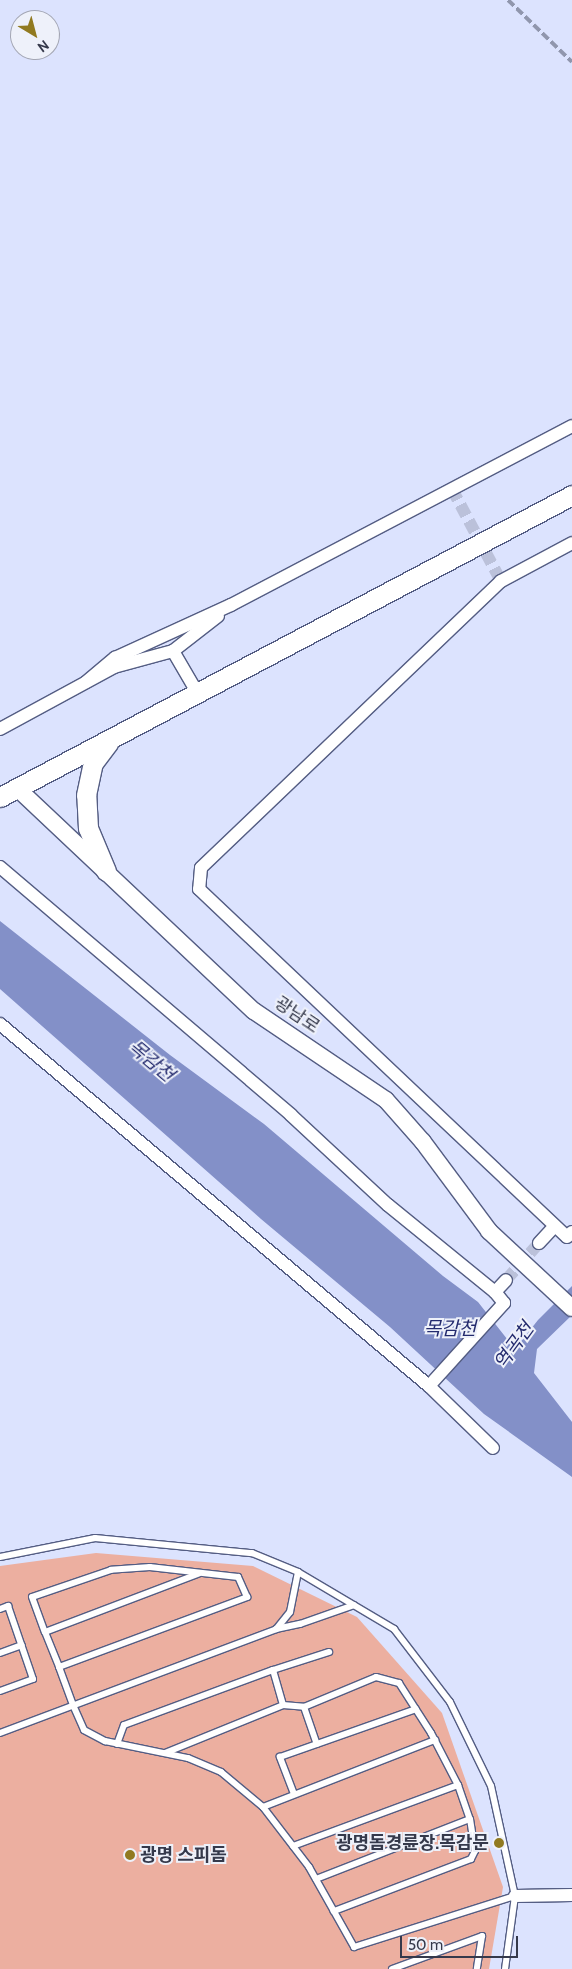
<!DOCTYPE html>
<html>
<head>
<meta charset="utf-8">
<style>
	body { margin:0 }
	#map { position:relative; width:572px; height:1969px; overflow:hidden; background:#dce3fe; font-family:Cabin,"Noto Sans KR",sans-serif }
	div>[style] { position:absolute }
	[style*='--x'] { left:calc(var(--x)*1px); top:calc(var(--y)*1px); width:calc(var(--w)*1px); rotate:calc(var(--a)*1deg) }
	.green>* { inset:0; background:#ecafa0 }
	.water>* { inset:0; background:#8390c8 }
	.minor-tunnel>* { height:12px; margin-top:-6px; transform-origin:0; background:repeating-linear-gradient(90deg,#bbc1da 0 12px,transparent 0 18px) }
	.roads { filter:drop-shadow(1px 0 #545d83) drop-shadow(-1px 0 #545d83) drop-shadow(0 1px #545d83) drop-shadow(0 -1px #545d83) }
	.service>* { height:6px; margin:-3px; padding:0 3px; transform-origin:3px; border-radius:3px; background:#fff }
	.minor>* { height:12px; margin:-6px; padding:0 6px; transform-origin:6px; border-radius:6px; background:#fff }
	.tertiary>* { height:16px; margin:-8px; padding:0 8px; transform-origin:8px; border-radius:8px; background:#fff }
	.secondary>* { height:19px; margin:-9.5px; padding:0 9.5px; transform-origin:9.5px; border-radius:9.5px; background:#fff }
	.rail>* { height:4px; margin-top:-2px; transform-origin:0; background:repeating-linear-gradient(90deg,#9096ad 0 8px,transparent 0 12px) }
	.dots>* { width:14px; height:14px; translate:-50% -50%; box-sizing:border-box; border:2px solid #eef1fa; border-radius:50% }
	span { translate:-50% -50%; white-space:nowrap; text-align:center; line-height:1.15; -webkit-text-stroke:4px #eef1fa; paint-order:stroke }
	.street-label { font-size:18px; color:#35394b }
	.poi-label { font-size:18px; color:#35394b; font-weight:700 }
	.right { translate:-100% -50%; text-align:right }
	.left { translate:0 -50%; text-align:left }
	.water-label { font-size:19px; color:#242b6e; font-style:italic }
	.north { position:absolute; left:10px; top:10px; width:50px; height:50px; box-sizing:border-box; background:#eef1fa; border:1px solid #a4a7b4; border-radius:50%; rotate:143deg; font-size:14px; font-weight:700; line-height:20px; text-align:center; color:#35394b }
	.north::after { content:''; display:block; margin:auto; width:18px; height:22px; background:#917a20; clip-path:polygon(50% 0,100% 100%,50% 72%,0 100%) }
	.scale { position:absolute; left:400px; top:1936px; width:118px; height:22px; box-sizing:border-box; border:2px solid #35394b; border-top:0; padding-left:6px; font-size:15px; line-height:18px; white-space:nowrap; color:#35394b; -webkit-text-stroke:4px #eef1fa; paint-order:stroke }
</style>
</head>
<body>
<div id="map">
	<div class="green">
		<div style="clip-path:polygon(96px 1553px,253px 1566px,357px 1617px,442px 1713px,503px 1887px,489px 1969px,0 1969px,0 1566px)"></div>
	</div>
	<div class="water">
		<div style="clip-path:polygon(0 921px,170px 1055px,264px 1124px,443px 1276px,478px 1302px,515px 1349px,538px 1320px,572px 1286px,572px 1315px,537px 1349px,534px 1373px,572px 1422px,572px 1477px,484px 1414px,390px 1327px,261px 1219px,0 989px)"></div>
	</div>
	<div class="minor-tunnel">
		<div style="--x:452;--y:489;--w:104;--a:62"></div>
		<div style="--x:506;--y:1280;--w:50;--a:-48.3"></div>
	</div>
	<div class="roads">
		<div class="service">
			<div style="--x:0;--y:1557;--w:97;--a:-11.3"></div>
			<div style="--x:95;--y:1538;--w:158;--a:5.5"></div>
			<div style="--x:252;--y:1553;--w:50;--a:22.4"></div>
			<div style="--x:298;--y:1572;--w:112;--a:30.7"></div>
			<div style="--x:394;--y:1629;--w:92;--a:52.5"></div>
			<div style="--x:450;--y:1702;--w:93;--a:64"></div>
			<div style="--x:491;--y:1786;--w:113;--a:77.7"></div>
			<div style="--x:515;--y:1896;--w:74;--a:97.8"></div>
			<div style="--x:298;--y:1572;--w:41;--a:101.3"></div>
			<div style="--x:290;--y:1612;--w:22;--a:129"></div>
			<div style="--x:276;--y:1629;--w:25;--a:-12"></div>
			<div style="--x:300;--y:1624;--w:57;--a:-19.4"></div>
			<div style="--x:0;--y:1609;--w:9;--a:-21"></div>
			<div style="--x:8;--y:1606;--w:77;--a:71.1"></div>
			<div style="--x:33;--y:1679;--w:35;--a:160"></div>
			<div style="--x:45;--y:1632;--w:164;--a:-20.8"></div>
			<div style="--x:0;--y:1653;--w:23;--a:-20"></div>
			<div style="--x:59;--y:1667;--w:201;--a:-20.4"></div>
			<div style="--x:247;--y:1597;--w:22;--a:-114"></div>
			<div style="--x:238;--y:1577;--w:89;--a:-173.5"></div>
			<div style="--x:150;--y:1567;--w:39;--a:176"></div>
			<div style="--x:111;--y:1570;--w:83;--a:161.1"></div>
			<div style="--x:32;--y:1597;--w:37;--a:70"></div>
			<div style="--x:45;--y:1632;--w:38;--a:68"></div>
			<div style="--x:59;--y:1667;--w:40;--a:69.8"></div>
			<div style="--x:73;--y:1705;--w:27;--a:66"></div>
			<div style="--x:84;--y:1730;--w:24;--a:28"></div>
			<div style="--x:105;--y:1741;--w:85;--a:11.6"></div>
			<div style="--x:188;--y:1758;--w:36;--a:23"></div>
			<div style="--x:221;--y:1772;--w:55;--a:39.8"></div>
			<div style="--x:263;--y:1807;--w:76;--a:52.5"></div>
			<div style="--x:309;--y:1867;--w:92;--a:60.6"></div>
			<div style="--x:354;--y:1947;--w:169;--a:-17.6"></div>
			<div style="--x:273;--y:1670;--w:59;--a:-17.8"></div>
			<div style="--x:304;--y:1707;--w:39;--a:71"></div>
			<div style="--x:0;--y:1733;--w:295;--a:-20.6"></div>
			<div style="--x:117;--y:1744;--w:20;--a:-70"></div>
			<div style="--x:124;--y:1725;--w:159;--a:-20.3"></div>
			<div style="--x:273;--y:1670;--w:36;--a:74"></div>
			<div style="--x:283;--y:1705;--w:21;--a:5"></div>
			<div style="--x:304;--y:1707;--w:78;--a:-22.6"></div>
			<div style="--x:376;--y:1677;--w:24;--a:15"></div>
			<div style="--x:399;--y:1683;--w:59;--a:57.4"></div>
			<div style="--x:431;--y:1733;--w:59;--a:62.6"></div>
			<div style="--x:165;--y:1753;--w:127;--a:-22.1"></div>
			<div style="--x:294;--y:1794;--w:40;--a:-111"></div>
			<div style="--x:280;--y:1757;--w:144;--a:-19.4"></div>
			<div style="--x:263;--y:1807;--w:185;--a:-21.3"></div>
			<div style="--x:293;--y:1846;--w:176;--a:-20.3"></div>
			<div style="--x:458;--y:1785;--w:36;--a:71"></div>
			<div style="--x:470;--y:1819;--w:32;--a:81"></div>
			<div style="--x:475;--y:1851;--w:9;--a:117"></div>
			<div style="--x:471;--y:1859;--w:147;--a:159.2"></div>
			<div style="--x:316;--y:1879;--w:165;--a:-21.3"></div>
			<div style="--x:392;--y:1969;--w:96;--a:-20.1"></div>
			<div style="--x:482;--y:1936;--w:33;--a:99"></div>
		</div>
		<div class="minor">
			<div style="--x:572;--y:543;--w:81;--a:151.8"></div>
			<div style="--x:501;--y:581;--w:415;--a:136.3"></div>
			<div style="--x:201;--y:868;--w:21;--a:95"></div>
			<div style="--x:199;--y:889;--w:506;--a:43.4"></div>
			<div style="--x:567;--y:1237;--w:7;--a:-45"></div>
			<div style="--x:173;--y:651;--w:57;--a:-37.9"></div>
			<div style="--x:86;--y:682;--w:38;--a:-40"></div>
			<div style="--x:115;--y:658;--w:128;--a:-24.6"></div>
			<div style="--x:231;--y:605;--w:385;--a:-27.7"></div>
			<div style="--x:0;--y:729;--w:130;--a:-28.5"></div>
			<div style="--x:114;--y:667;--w:61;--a:-15.2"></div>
			<div style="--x:173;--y:651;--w:48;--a:59.7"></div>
			<div style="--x:0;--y:867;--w:382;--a:40.4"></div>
			<div style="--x:291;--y:1115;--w:132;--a:42.9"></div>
			<div style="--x:388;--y:1205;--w:138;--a:39.1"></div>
			<div style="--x:0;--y:1024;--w:561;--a:40.16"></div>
			<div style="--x:429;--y:1386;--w:89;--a:44.1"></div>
			<div style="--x:539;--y:1243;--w:23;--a:-47"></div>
			<div style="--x:429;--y:1386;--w:112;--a:-47.9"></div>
			<div style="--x:504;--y:1303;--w:14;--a:-129"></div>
			<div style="--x:495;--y:1292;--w:16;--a:-47"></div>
			<div style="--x:515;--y:1896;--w:57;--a:-1"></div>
		</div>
		<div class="tertiary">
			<div style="--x:17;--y:788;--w:325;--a:43.3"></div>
			<div style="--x:254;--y:1011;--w:159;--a:34"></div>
			<div style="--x:386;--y:1100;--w:56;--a:48.6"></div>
			<div style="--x:423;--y:1142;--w:111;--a:53.4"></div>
			<div style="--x:489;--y:1231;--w:113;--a:42.9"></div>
		</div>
		<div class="secondary">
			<div style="--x:0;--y:797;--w:647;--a:-27.83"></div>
			<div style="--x:106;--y:871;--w:47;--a:-112.7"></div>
			<div style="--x:88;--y:828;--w:33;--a:-93"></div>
			<div style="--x:86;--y:795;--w:33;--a:-78"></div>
			<div style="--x:93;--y:763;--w:26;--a:-53"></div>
		</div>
	</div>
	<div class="rail">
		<div style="--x:508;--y:0;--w:89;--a:44.1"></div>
	</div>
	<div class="dots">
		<div style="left:499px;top:1843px;background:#917a20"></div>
		<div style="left:130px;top:1855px;background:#917a20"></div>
	</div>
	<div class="street-label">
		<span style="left:297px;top:1015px;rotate:34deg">광남로</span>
	</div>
	<div class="poi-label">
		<span class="right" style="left:489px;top:1843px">광명돔경륜장.목감문</span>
		<span class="left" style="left:140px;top:1855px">광명 스피돔</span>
	</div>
	<div class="water-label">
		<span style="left:151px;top:1061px;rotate:40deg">목감천</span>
		<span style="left:450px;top:1329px">목감천</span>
		<span style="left:514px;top:1346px;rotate:-54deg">역곡천</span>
	</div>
	<div class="north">N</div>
	<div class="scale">50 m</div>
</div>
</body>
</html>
